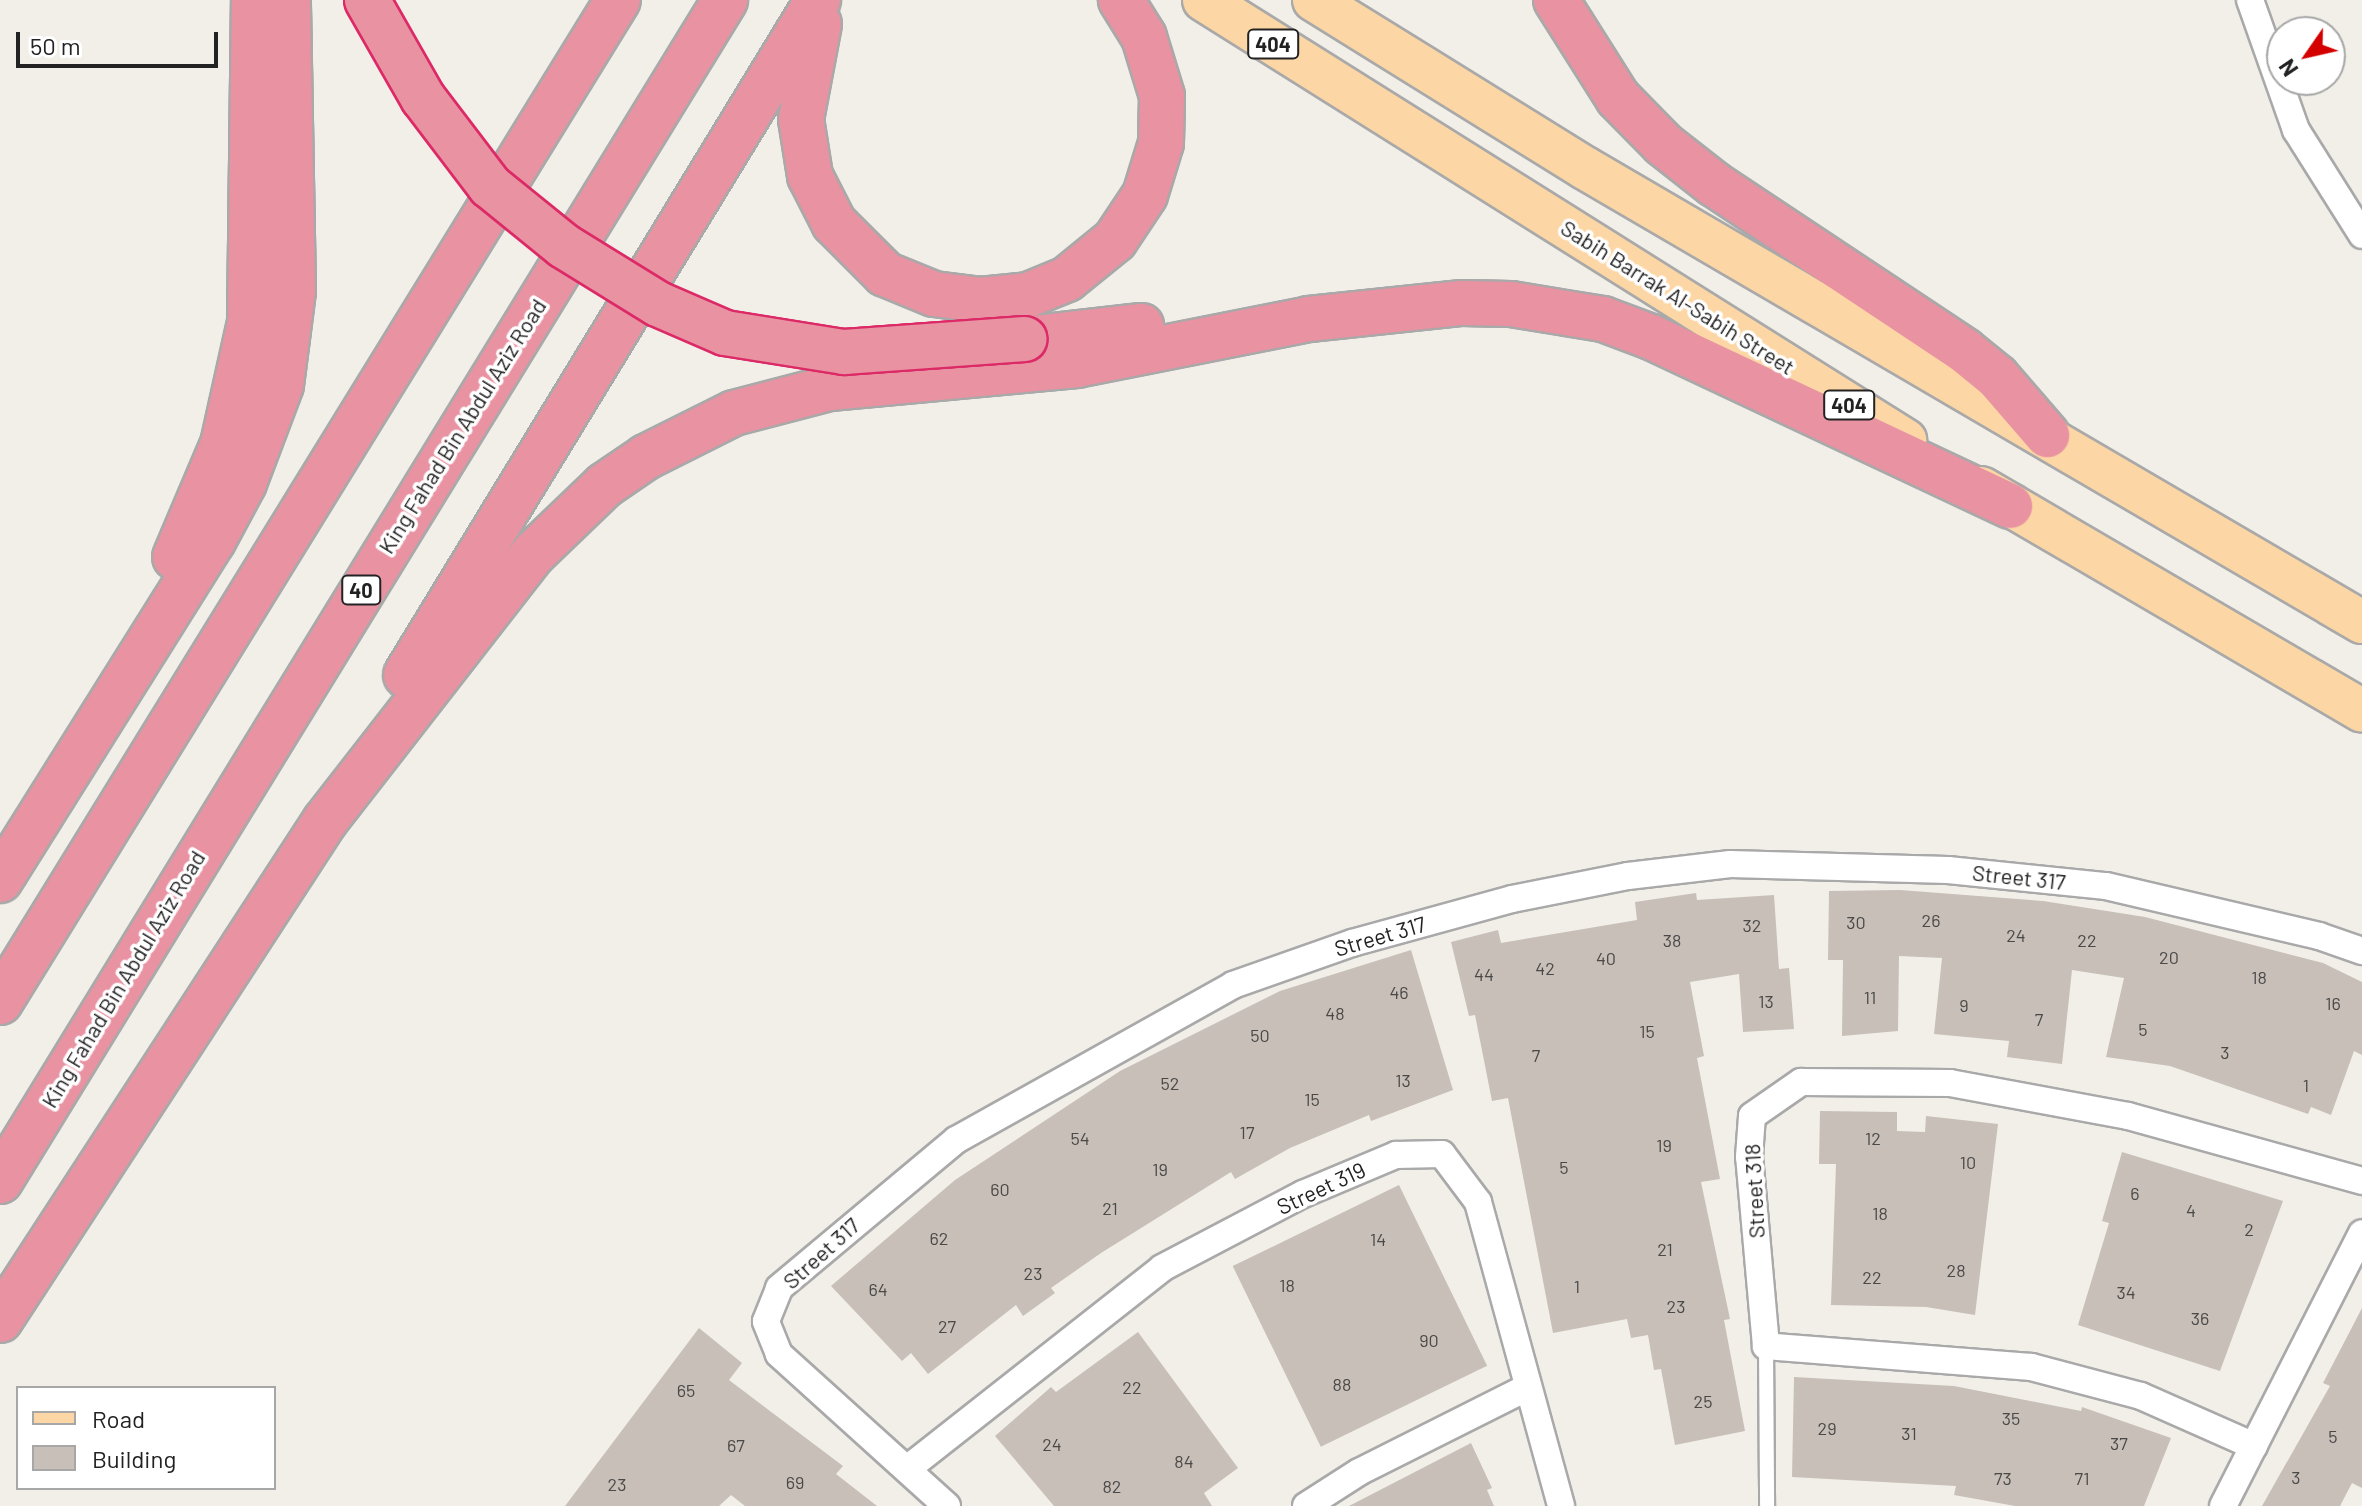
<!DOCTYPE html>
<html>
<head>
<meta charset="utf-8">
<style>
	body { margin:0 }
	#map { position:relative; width:2362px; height:1506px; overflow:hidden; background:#f2efe9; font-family:Barlow,sans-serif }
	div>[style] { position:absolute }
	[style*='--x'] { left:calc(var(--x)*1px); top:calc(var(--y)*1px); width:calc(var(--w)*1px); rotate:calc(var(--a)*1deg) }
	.building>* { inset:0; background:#c7bfb8; transform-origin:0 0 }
	.roads { filter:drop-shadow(2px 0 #a9a9a9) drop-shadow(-2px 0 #a9a9a9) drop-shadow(0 2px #a9a9a9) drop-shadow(0 -2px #a9a9a9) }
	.service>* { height:14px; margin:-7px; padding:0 7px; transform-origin:7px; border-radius:7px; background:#fff }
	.minor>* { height:26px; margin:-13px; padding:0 13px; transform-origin:13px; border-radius:13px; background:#fff }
	.primary>* { height:42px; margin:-21px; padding:0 21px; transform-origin:21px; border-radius:21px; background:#fcd6a4 }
	.motorway>* { height:44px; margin:-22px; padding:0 22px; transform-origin:22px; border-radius:22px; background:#e892a2 }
	.bridges { filter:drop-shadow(2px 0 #dc2a67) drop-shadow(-2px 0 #dc2a67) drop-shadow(0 2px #dc2a67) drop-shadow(0 -2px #dc2a67) }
	.motorway-bridge>* { height:44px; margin:-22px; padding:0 22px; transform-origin:22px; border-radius:22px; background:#e892a2 }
	span { translate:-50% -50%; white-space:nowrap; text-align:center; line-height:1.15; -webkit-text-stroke:7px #fff; paint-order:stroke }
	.number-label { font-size:18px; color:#4b4948 }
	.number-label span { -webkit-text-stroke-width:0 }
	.shield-label span { padding:2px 6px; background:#fff; border:2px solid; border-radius:6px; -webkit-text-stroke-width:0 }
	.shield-label { font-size:20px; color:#222; font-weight:700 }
	.street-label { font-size:22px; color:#222 }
	.legend { position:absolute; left:16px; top:1386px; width:260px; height:104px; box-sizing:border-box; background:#fff; border:2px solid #a7a7a7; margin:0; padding:10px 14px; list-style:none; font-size:24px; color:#222 }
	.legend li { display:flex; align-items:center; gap:16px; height:40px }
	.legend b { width:40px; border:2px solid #a7a7a7 }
	.north { position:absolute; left:2266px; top:16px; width:80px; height:80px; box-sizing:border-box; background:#fff; border:2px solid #a7a7a7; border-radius:50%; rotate:236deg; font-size:22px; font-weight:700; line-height:32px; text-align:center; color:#222 }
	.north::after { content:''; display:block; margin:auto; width:28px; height:36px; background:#d40000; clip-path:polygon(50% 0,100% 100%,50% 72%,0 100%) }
	.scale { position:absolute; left:16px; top:32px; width:202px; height:36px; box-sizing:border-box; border:4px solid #222; border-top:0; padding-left:10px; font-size:24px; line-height:28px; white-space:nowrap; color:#222; -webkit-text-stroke:6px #fff; paint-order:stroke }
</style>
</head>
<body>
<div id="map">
	<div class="building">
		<div style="clip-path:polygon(1900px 890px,2043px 901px,2145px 917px,2323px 963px,2362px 982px,2362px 1055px,2354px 1051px,2331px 1115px,2311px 1107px,2308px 1114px,2170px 1066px,2106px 1057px,2124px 978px,2072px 970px,2062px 1064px,2007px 1057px,2009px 1041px,1934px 1034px,1942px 958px,1899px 956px,1898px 1031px,1842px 1036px,1843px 960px,1828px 960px,1829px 891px)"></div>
		<div style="clip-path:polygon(1696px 893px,1697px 900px,1774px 895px,1779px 969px,1789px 968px,1794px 1029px,1743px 1032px,1739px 974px,1690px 982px,1704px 1056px,1697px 1058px,1720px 1179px,1701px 1182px,1730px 1319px,1724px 1320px,1745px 1431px,1675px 1445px,1661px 1369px,1654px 1370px,1648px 1335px,1631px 1338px,1627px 1319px,1553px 1333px,1508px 1098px,1492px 1101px,1475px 1015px,1469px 1016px,1451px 942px,1498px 930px,1501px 943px,1637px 920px,1635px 902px)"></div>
		<div style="clip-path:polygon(1411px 950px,1453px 1090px,1371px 1121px,1369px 1115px,1290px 1148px,1235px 1179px,1231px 1172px,1101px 1253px,1051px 1288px,1055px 1293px,1023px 1316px,1016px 1305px,928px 1374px,911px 1353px,902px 1361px,831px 1286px,955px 1180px,1120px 1071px,1280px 991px)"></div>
		<div style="clip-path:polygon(1820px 1111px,1897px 1112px,1897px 1131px,1925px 1132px,1926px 1116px,1998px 1124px,1975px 1315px,1926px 1307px,1831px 1305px,1836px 1164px,1819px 1164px)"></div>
		<div style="clip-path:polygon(2122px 1152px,2283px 1201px,2220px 1371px,2078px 1325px,2109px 1223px,2102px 1221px)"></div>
		<div style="left:1399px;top:1185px;width:201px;height:185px;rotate:64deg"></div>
		<div style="clip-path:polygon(2362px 1308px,2362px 1488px,2352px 1483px,2340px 1506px,2262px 1506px,2330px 1386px,2323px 1383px)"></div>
		<div style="clip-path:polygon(699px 1328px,742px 1363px,729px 1380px,843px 1466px,836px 1474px,877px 1506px,745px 1506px,731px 1495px,719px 1506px,565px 1506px)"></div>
		<div style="clip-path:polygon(1138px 1332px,1238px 1468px,1204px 1493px,1212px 1506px,1054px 1506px,995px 1436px,1051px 1387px,1056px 1392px)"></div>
		<div style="clip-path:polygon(1794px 1377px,1954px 1386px,2081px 1411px,2082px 1407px,2171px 1438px,2144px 1506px,2015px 1506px,1954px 1495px,1956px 1486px,1792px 1477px)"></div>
		<div style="clip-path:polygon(1471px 1443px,1492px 1488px,1487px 1490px,1494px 1506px,1349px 1506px)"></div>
	</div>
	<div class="roads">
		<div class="service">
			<div style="--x:1766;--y:1346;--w:160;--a:89.6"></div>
		</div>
		<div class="minor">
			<div style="--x:2250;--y:0;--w:138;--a:70.5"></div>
			<div style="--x:2296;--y:130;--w:124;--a:57.8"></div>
			<div style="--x:2254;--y:1446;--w:124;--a:-156.1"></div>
			<div style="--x:2141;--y:1396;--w:114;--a:-165.2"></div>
			<div style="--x:2031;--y:1367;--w:266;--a:-175.5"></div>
			<div style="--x:1766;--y:1346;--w:190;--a:-95.1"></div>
			<div style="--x:1749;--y:1157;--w:41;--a:-85.8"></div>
			<div style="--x:1752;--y:1116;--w:60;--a:-34.8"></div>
			<div style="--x:1801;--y:1082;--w:149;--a:0.4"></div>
			<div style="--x:1950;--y:1083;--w:181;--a:10.5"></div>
			<div style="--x:2128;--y:1116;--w:243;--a:15.5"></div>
			<div style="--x:907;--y:1469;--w:325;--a:-38.2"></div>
			<div style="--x:1162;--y:1268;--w:159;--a:-27.7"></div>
			<div style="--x:1303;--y:1194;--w:101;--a:-22.8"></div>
			<div style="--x:1396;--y:1155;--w:46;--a:-1.2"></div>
			<div style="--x:1442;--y:1154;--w:60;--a:53.1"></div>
			<div style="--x:1478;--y:1202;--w:315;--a:74.7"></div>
			<div style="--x:947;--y:1506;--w:227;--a:-137.9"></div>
			<div style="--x:779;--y:1354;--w:35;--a:-112"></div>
			<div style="--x:766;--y:1321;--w:35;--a:-68"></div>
			<div style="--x:779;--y:1288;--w:231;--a:-39.9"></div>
			<div style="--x:956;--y:1140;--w:317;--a:-29.2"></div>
			<div style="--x:1233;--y:985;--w:126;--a:-19.4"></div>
			<div style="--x:1352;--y:943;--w:166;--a:-15.4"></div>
			<div style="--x:1512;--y:899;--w:118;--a:-11.2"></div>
			<div style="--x:1628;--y:876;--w:103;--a:-6.7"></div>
			<div style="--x:1730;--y:864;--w:218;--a:1.6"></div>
			<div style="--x:1948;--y:870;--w:159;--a:5.8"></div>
			<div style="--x:2106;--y:886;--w:219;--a:13.2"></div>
			<div style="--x:2319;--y:936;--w:46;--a:19.2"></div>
			<div style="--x:1306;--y:1506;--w:63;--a:-32.7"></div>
			<div style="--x:1359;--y:1472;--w:189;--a:-26.7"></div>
			<div style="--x:2223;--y:1506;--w:306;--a:-63"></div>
		</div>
		<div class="primary">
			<div style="--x:1204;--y:0;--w:828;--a:32.12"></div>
			<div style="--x:1314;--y:0;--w:319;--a:31.8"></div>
			<div style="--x:1585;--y:168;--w:900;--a:30.3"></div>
			<div style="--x:1981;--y:488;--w:441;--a:30.3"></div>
		</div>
		<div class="motorway">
			<div style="--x:1556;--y:0;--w:116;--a:57.7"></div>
			<div style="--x:1618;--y:98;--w:64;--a:45.6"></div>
			<div style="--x:1663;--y:144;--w:65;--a:38.1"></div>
			<div style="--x:1714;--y:184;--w:301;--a:33.6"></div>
			<div style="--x:1965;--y:351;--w:41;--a:39.1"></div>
			<div style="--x:1997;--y:377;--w:77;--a:49.2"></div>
			<div style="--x:819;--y:24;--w:97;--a:100.7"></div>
			<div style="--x:801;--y:119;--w:58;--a:81"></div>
			<div style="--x:810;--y:176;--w:53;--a:62.9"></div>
			<div style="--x:834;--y:223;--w:72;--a:45"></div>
			<div style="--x:885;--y:274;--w:53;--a:22.2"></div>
			<div style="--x:934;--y:294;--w:46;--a:7.4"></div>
			<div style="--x:980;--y:300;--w:48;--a:-5.9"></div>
			<div style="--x:1028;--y:295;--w:42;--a:-22.3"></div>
			<div style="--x:1067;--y:279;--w:62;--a:-39.1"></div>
			<div style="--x:1115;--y:240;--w:54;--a:-56.3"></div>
			<div style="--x:1145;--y:195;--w:54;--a:-72.9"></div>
			<div style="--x:1161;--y:143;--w:47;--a:-88.8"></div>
			<div style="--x:1162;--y:96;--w:62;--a:-107"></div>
			<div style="--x:1144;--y:37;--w:44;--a:-121.9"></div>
			<div style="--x:1025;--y:339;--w:117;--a:-6.4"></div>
			<div style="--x:175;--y:557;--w:123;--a:-67"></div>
			<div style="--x:223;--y:444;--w:125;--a:-77.5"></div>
			<div style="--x:250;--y:322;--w:322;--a:-89.3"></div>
			<div style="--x:406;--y:675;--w:791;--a:-58.6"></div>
			<div style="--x:0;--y:880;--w:400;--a:-57.9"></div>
			<div style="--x:213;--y:541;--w:66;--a:-61.9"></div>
			<div style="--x:244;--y:483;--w:105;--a:-69.3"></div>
			<div style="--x:281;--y:385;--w:95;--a:-82.7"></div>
			<div style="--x:293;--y:291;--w:291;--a:-91"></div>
			<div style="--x:0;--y:1002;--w:1177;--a:-58.34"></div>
			<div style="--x:0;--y:1181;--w:1386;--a:-58.45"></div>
			<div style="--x:0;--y:1320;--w:596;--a:-56.92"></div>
			<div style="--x:325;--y:821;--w:340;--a:-52.1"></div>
			<div style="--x:534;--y:553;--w:98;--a:-43.8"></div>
			<div style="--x:605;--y:485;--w:50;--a:-34.3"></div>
			<div style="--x:646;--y:457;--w:98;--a:-26.6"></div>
			<div style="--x:734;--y:413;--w:99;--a:-14.6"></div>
			<div style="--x:830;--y:388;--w:248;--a:-5.3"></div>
			<div style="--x:1077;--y:365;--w:237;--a:-11.2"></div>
			<div style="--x:1309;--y:319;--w:154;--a:-6"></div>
			<div style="--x:1462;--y:303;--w:49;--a:1.2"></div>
			<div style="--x:1511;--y:304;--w:93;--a:9.3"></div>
			<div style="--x:1603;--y:319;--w:51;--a:20.6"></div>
			<div style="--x:1651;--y:337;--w:397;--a:25.2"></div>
		</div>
	</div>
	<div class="bridges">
		<div class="motorway-bridge">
			<div style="--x:367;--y:0;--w:113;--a:60.3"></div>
			<div style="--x:423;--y:98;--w:111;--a:52.7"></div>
			<div style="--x:490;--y:186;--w:95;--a:39"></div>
			<div style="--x:564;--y:246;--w:110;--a:31.7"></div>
			<div style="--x:658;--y:304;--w:73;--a:23.4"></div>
			<div style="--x:725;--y:333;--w:121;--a:9.1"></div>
			<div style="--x:844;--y:352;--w:181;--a:-4.1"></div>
		</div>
	</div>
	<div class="number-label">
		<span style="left:1931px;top:920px">26</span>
		<span style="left:1856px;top:922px">30</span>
		<span style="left:1752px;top:925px">32</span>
		<span style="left:2016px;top:935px">24</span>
		<span style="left:1672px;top:940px">38</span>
		<span style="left:2087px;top:940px">22</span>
		<span style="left:2169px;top:957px">20</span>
		<span style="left:1606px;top:958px">40</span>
		<span style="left:1545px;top:968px">42</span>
		<span style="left:1484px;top:974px">44</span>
		<span style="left:2259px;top:977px">18</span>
		<span style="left:1399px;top:992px">46</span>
		<span style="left:1870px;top:997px">11</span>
		<span style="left:1766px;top:1001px">13</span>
		<span style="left:2333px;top:1003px">16</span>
		<span style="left:1964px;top:1005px">9</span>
		<span style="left:1335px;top:1013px">48</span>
		<span style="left:2039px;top:1019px">7</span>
		<span style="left:2143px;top:1029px">5</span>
		<span style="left:1647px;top:1031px">15</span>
		<span style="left:1260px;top:1035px">50</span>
		<span style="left:2225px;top:1052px">3</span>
		<span style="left:1536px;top:1055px">7</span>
		<span style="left:1403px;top:1080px">13</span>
		<span style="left:1170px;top:1083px">52</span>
		<span style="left:2306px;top:1085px">1</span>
		<span style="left:1312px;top:1099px">15</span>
		<span style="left:1247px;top:1132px">17</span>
		<span style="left:1080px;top:1138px">54</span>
		<span style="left:1873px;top:1138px">12</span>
		<span style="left:1664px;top:1145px">19</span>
		<span style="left:1968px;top:1162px">10</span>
		<span style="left:1564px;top:1167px">5</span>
		<span style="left:1160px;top:1169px">19</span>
		<span style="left:1000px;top:1189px">60</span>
		<span style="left:2135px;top:1193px">6</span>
		<span style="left:1110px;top:1208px">21</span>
		<span style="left:2191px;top:1210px">4</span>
		<span style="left:1880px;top:1213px">18</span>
		<span style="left:2249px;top:1229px">2</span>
		<span style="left:939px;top:1238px">62</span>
		<span style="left:1378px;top:1239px">14</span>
		<span style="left:1665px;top:1249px">21</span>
		<span style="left:1956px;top:1270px">28</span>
		<span style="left:1033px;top:1273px">23</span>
		<span style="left:1872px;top:1277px">22</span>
		<span style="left:1287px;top:1285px">18</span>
		<span style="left:1577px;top:1286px">1</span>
		<span style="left:878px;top:1289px">64</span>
		<span style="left:2126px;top:1292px">34</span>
		<span style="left:1676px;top:1306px">23</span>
		<span style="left:2200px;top:1318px">36</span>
		<span style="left:947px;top:1326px">27</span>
		<span style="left:1429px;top:1340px">90</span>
		<span style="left:1342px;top:1384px">88</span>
		<span style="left:1132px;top:1387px">22</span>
		<span style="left:686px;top:1390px">65</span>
		<span style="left:1703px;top:1401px">25</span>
		<span style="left:2011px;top:1418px">35</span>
		<span style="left:1827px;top:1428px">29</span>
		<span style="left:1909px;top:1433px">31</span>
		<span style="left:2333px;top:1436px">5</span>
		<span style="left:2119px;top:1443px">37</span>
		<span style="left:1052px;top:1444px">24</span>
		<span style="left:736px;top:1445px">67</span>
		<span style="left:1184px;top:1461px">84</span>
		<span style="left:2296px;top:1477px">3</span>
		<span style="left:2003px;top:1478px">73</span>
		<span style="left:2082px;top:1478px">71</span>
		<span style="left:795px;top:1482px">69</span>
		<span style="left:617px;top:1484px">23</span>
		<span style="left:1112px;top:1486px">82</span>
	</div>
	<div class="shield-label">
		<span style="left:1273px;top:44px">404</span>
		<span style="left:1849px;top:405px">404</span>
		<span style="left:361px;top:590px">40</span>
	</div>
	<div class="street-label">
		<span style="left:1678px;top:297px;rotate:32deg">Sabih Barrak Al-Sabih Street</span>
		<span style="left:462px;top:426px;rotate:-58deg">King Fahad Bin Abdul Aziz Road</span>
		<span style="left:2019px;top:877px;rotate:6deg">Street 317</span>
		<span style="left:1380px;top:936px;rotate:-16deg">Street 317</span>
		<span style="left:123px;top:979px;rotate:-59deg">King Fahad Bin Abdul Aziz Road</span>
		<span style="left:1321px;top:1188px;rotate:-25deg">Street 319</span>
		<span style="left:1754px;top:1191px;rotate:-93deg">Street 318</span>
		<span style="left:821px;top:1253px;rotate:-42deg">Street 317</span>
	</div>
	<ul class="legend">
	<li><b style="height:10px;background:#fcd6a4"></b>Road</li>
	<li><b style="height:22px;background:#c7bfb8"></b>Building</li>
	</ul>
	<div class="north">N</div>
	<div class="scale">50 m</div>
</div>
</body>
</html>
